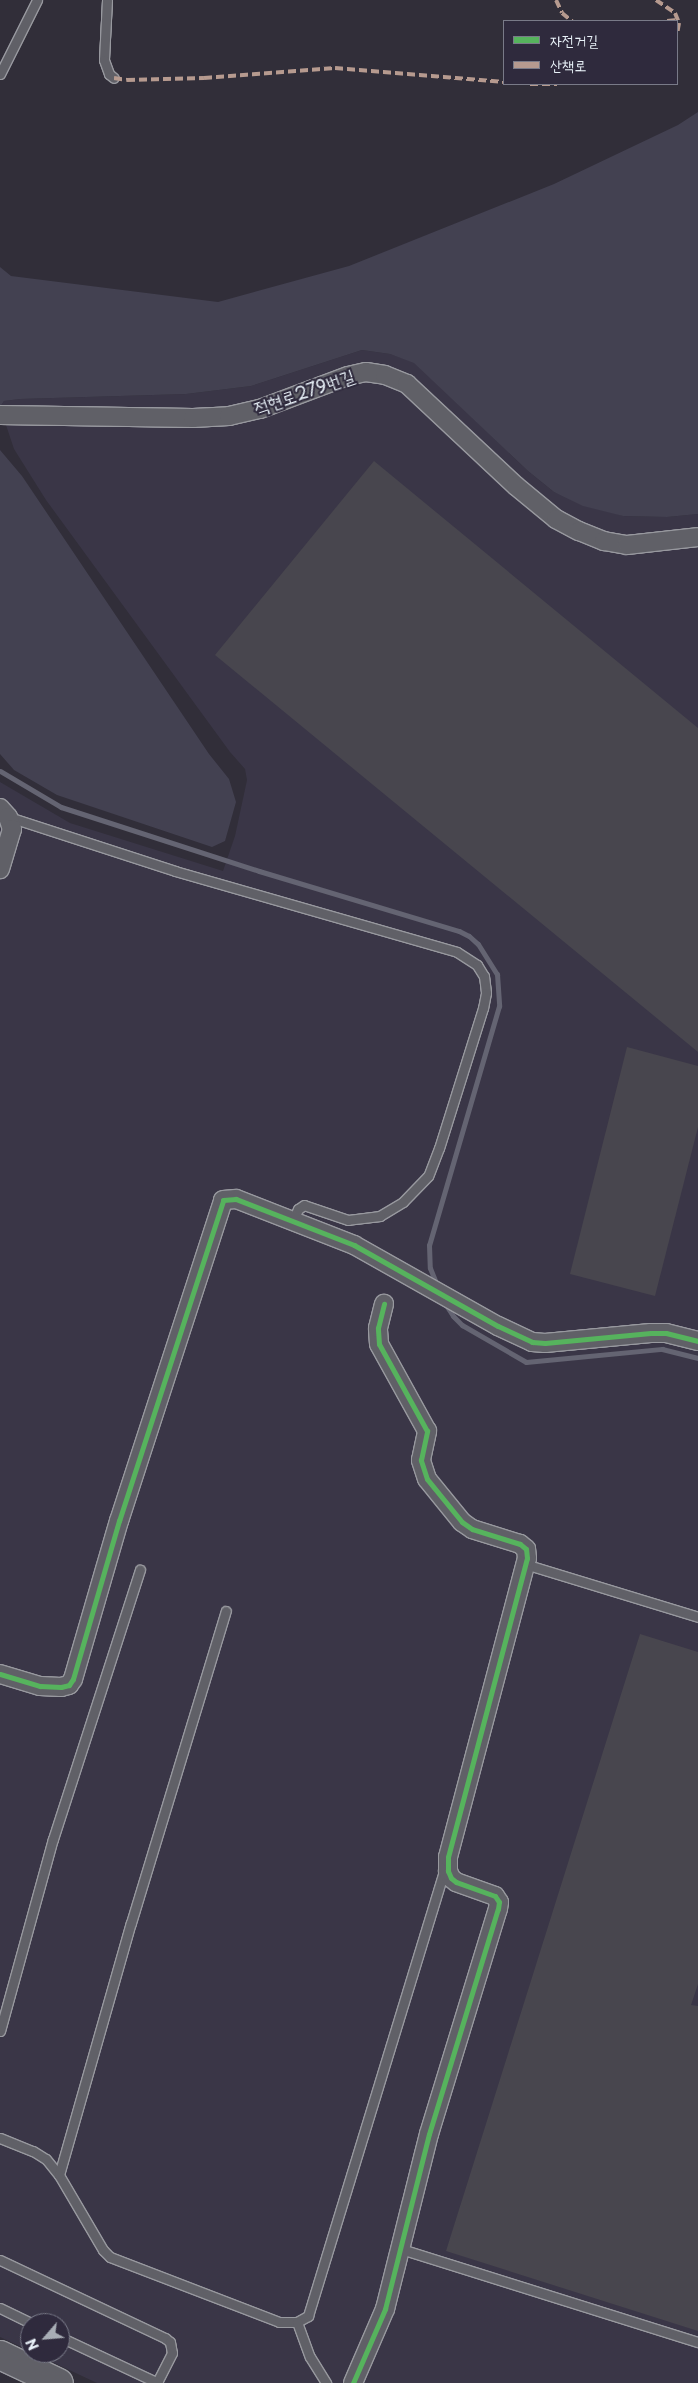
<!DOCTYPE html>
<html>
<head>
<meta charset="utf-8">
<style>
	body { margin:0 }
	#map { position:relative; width:698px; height:2383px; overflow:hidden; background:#312e39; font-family:"Playpen Sans","Poor Story",sans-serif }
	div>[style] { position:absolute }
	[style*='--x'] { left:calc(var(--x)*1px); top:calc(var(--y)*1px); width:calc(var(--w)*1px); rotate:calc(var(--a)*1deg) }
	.built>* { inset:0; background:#3a3647 }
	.green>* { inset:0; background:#434151 }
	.stream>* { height:5px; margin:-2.5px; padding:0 2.5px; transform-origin:2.5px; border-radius:2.5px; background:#646472 }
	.building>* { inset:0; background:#48464e }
	.roads { filter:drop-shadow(1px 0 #98999f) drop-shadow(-1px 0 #98999f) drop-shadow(0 1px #98999f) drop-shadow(0 -1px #98999f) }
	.lane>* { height:9px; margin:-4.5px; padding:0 4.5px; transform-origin:4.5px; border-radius:4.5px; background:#606067 }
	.street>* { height:18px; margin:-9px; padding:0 9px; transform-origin:9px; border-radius:9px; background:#606067 }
	.primary>* { height:28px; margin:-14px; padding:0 14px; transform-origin:14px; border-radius:14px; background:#606067 }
	.quiet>* { height:4px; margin-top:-2px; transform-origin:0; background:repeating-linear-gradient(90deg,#b69a8f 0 8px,transparent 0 12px) }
	.cycleway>* { height:5px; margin:-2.5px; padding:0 2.5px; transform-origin:2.5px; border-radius:2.5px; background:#56b35d }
	span { translate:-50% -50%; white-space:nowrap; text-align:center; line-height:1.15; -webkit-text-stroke:4px #2f2a3d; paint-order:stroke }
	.street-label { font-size:18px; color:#e8f1f8 }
	.legend { position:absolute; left:503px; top:20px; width:175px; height:65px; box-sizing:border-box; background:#2f2a3d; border:1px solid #797a88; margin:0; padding:6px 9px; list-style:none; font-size:15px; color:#e8f1f8 }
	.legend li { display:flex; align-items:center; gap:10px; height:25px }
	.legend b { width:25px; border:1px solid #797a88 }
	.north { position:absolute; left:20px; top:2313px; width:50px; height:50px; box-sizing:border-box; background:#2f2a3d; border:1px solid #797a88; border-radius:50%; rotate:243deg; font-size:14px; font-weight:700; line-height:20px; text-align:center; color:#e8f1f8 }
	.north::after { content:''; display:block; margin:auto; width:18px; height:22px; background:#a8adb5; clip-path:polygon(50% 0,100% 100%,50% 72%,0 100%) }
</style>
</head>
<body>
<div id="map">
	<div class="built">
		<div style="clip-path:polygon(362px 350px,390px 354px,414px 362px,528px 471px,554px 492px,623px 516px,667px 517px,698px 514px,698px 2383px,97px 2383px,33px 2353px,60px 2353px,60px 2323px,30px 2323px,30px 2351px,0 2337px,0 782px,70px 823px,223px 871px,235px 836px,247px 780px,245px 769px,230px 752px,46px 500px,14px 449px,0 407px,4px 401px,20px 399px,186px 394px,251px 386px)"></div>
	</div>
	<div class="green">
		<div style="clip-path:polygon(698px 112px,698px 514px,667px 517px,623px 516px,583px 506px,554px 492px,528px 471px,414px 363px,390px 354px,362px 350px,251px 386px,186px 394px,20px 399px,4px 401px,0 407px,0 267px,11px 276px,218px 302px,349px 266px,554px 184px,678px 125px)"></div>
		<div style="clip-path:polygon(0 450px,22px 476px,209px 754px,229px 779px,236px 802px,225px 841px,212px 847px,57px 795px,14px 770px,0 754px)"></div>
	</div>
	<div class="stream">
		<div style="--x:0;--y:771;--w:71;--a:30.5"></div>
		<div style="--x:61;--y:807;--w:208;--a:17.9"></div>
		<div style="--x:259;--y:871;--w:209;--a:16.7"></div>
		<div style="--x:459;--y:931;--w:11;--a:27"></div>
		<div style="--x:469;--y:936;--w:12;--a:42"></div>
		<div style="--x:478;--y:944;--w:36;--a:58"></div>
		<div style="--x:497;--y:974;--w:32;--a:86"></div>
		<div style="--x:499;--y:1006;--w:249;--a:106.3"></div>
		<div style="--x:429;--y:1245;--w:23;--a:88"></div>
		<div style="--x:430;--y:1268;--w:18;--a:68"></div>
		<div style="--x:444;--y:1302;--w:17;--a:57"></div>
		<div style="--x:453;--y:1316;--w:13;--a:45"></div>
		<div style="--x:462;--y:1325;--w:74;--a:30"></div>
		<div style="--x:526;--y:1362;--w:137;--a:-5.5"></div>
		<div style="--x:662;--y:1349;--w:37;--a:14"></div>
	</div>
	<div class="building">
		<div style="clip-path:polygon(374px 461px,698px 728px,698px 1052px,215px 655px)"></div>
		<div style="clip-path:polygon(627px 1047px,698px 1066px,698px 1127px,655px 1296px,570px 1274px)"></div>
		<div style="clip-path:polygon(640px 1634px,698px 1652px,698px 1984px,691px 2005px,698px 2006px,698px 2331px,446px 2251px)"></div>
	</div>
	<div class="roads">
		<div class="lane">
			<div style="--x:107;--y:0;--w:60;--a:92.9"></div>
			<div style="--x:104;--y:60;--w:15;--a:70"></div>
			<div style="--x:109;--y:74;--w:6;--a:39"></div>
			<div style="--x:0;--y:74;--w:83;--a:-63.4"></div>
			<div style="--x:9;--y:817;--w:175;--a:18"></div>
			<div style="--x:175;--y:871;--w:293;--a:16"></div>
			<div style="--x:457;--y:952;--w:24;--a:33"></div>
			<div style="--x:477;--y:965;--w:13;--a:58"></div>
			<div style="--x:484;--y:976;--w:17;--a:83"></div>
			<div style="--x:486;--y:993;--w:15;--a:101"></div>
			<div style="--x:483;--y:1008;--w:147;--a:107.4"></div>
			<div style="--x:439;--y:1148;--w:30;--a:111"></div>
			<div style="--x:428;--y:1176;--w:36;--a:134"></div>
			<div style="--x:403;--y:1202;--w:27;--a:149"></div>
			<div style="--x:380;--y:1216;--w:32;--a:173"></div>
			<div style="--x:348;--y:1220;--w:46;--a:-161.2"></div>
			<div style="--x:304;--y:1205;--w:7;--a:146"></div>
			<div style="--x:298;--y:1209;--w:13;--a:113"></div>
			<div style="--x:525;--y:1564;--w:181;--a:17"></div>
			<div style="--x:0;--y:2031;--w:199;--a:-74.6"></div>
			<div style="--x:53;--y:1839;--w:283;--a:-72.1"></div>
			<div style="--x:0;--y:2138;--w:35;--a:22"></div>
			<div style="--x:33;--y:2151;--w:15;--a:32"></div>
			<div style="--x:46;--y:2159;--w:21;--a:51"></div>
			<div style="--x:59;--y:2175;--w:87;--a:59.6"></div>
			<div style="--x:103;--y:2250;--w:10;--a:45"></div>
			<div style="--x:110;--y:2257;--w:181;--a:21"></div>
			<div style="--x:279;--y:2322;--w:18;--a:0"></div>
			<div style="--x:297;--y:2322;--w:13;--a:-29"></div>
			<div style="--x:308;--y:2316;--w:469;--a:-73"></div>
			<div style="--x:59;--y:2175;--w:262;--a:-74.1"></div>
			<div style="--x:131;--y:1923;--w:326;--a:-73.1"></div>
			<div style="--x:401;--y:2249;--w:311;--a:17.4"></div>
			<div style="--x:0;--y:2260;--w:183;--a:25.3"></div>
			<div style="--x:165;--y:2338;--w:6;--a:39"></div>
			<div style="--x:170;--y:2342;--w:11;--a:80"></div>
			<div style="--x:172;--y:2353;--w:34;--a:117"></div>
			<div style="--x:0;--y:2308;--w:34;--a:26"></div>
			<div style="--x:297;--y:2322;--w:37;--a:70"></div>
			<div style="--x:310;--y:2357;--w:31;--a:58"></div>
			<div style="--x:60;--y:2337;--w:108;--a:25.1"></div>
		</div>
		<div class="street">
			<div style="--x:0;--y:415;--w:193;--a:0.9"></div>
			<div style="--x:193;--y:418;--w:36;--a:-3"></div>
			<div style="--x:229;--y:416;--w:32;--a:-13"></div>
			<div style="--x:260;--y:409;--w:94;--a:-20.6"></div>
			<div style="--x:348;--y:376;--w:18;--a:-13"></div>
			<div style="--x:366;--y:372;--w:19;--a:9"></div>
			<div style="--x:385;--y:375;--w:24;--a:22"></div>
			<div style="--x:407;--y:384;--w:149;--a:43.1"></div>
			<div style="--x:516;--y:486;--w:52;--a:39.5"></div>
			<div style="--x:556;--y:519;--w:26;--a:28"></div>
			<div style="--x:579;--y:531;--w:27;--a:22"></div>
			<div style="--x:604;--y:541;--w:23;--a:10"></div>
			<div style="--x:627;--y:545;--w:71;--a:-6.4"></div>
			<div style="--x:0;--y:808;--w:12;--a:48"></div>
			<div style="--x:8;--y:817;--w:13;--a:72"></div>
			<div style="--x:12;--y:829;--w:42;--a:106.7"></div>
			<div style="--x:0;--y:1674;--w:42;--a:16.7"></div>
			<div style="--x:40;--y:1686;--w:21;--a:3"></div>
			<div style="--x:61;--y:1687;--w:8;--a:-14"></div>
			<div style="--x:69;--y:1685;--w:7;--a:-56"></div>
			<div style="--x:73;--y:1679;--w:165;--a:-73.8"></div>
			<div style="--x:119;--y:1521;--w:337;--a:-72"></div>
			<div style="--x:223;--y:1200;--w:13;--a:-4"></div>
			<div style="--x:236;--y:1199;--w:127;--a:21.3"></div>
			<div style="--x:354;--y:1245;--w:165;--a:29.4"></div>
			<div style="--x:498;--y:1326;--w:38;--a:25"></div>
			<div style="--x:532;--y:1342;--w:13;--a:4"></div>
			<div style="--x:545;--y:1343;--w:106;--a:-5.4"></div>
			<div style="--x:651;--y:1333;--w:15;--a:0"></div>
			<div style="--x:666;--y:1333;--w:33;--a:14"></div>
			<div style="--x:353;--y:2383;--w:81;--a:-66.6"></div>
			<div style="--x:385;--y:2309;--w:180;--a:-75.9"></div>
			<div style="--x:429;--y:2134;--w:235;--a:-73"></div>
			<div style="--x:498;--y:1909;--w:7;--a:-82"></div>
			<div style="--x:499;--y:1902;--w:7;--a:-124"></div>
			<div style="--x:495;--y:1896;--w:41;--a:-160.3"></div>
			<div style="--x:456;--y:1882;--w:6;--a:-141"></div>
			<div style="--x:451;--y:1878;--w:8;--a:-113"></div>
			<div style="--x:448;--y:1871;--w:14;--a:-90"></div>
			<div style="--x:448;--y:1857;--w:309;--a:-75.2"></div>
			<div style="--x:527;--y:1558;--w:9;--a:-96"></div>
			<div style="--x:526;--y:1549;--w:8;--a:-140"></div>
			<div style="--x:520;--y:1544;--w:50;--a:-162.6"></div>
			<div style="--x:472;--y:1529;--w:12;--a:-145"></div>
			<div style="--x:462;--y:1522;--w:55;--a:-129.1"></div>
			<div style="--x:427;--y:1479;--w:20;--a:-108"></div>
			<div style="--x:421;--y:1460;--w:30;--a:-78"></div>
			<div style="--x:427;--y:1431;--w:99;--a:-118.9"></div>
			<div style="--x:379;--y:1344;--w:16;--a:-94"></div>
			<div style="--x:378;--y:1328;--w:25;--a:-76"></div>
		</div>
		<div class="primary">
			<div style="--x:0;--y:2355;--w:65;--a:25.4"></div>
		</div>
	</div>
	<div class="quiet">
		<div style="--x:556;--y:0;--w:14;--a:65"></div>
		<div style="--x:562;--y:13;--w:13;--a:39"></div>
		<div style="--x:656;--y:0;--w:23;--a:34"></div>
		<div style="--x:675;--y:13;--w:11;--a:68"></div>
		<div style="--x:679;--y:23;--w:11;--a:100"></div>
		<div style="--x:667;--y:21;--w:10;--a:-6"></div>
		<div style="--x:114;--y:78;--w:13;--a:9"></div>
		<div style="--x:127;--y:80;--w:77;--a:-1.5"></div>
		<div style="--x:204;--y:78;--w:131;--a:-4.4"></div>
		<div style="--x:335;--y:68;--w:170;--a:4.7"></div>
		<div style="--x:530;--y:84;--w:27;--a:0"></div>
	</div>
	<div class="cycleway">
		<div style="--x:0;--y:1674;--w:42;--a:16.7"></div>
		<div style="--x:40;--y:1686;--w:21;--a:3"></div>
		<div style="--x:61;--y:1687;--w:8;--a:-14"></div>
		<div style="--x:69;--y:1685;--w:7;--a:-56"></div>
		<div style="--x:73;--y:1679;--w:165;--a:-73.8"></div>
		<div style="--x:119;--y:1521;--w:337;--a:-72"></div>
		<div style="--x:223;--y:1200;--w:13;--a:-4"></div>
		<div style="--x:236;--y:1199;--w:127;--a:21.3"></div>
		<div style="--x:354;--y:1245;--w:165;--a:29.4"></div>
		<div style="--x:498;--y:1326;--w:38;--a:25"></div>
		<div style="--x:532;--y:1342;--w:13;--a:4"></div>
		<div style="--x:545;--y:1343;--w:106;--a:-5.4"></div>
		<div style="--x:651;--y:1333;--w:15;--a:0"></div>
		<div style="--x:666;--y:1333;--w:33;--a:14"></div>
		<div style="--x:353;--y:2383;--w:81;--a:-66.6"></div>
		<div style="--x:385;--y:2309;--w:180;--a:-75.9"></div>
		<div style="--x:429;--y:2134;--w:235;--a:-73"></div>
		<div style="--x:498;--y:1909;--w:7;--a:-82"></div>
		<div style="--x:499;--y:1902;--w:7;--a:-124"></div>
		<div style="--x:495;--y:1896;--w:41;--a:-160.3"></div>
		<div style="--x:456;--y:1882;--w:6;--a:-141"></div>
		<div style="--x:451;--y:1878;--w:8;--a:-113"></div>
		<div style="--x:448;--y:1871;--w:14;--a:-90"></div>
		<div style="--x:448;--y:1857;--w:309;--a:-75.2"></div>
		<div style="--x:527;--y:1558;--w:9;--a:-96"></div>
		<div style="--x:526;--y:1549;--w:8;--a:-140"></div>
		<div style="--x:520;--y:1544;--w:50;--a:-162.6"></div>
		<div style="--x:472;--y:1529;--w:12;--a:-145"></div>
		<div style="--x:462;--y:1522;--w:55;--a:-129.1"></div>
		<div style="--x:427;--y:1479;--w:20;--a:-108"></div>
		<div style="--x:421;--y:1460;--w:30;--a:-78"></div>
		<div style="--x:427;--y:1431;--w:99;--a:-118.9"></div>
		<div style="--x:379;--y:1344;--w:16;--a:-94"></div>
		<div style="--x:378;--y:1328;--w:25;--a:-76"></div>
	</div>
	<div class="street-label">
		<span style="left:304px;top:392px;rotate:-19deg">적현로279번길</span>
	</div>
	<ul class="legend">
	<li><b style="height:6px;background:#56b35d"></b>자전거길</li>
	<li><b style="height:6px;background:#b69a8f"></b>산책로</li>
	</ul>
	<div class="north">N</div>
</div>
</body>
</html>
